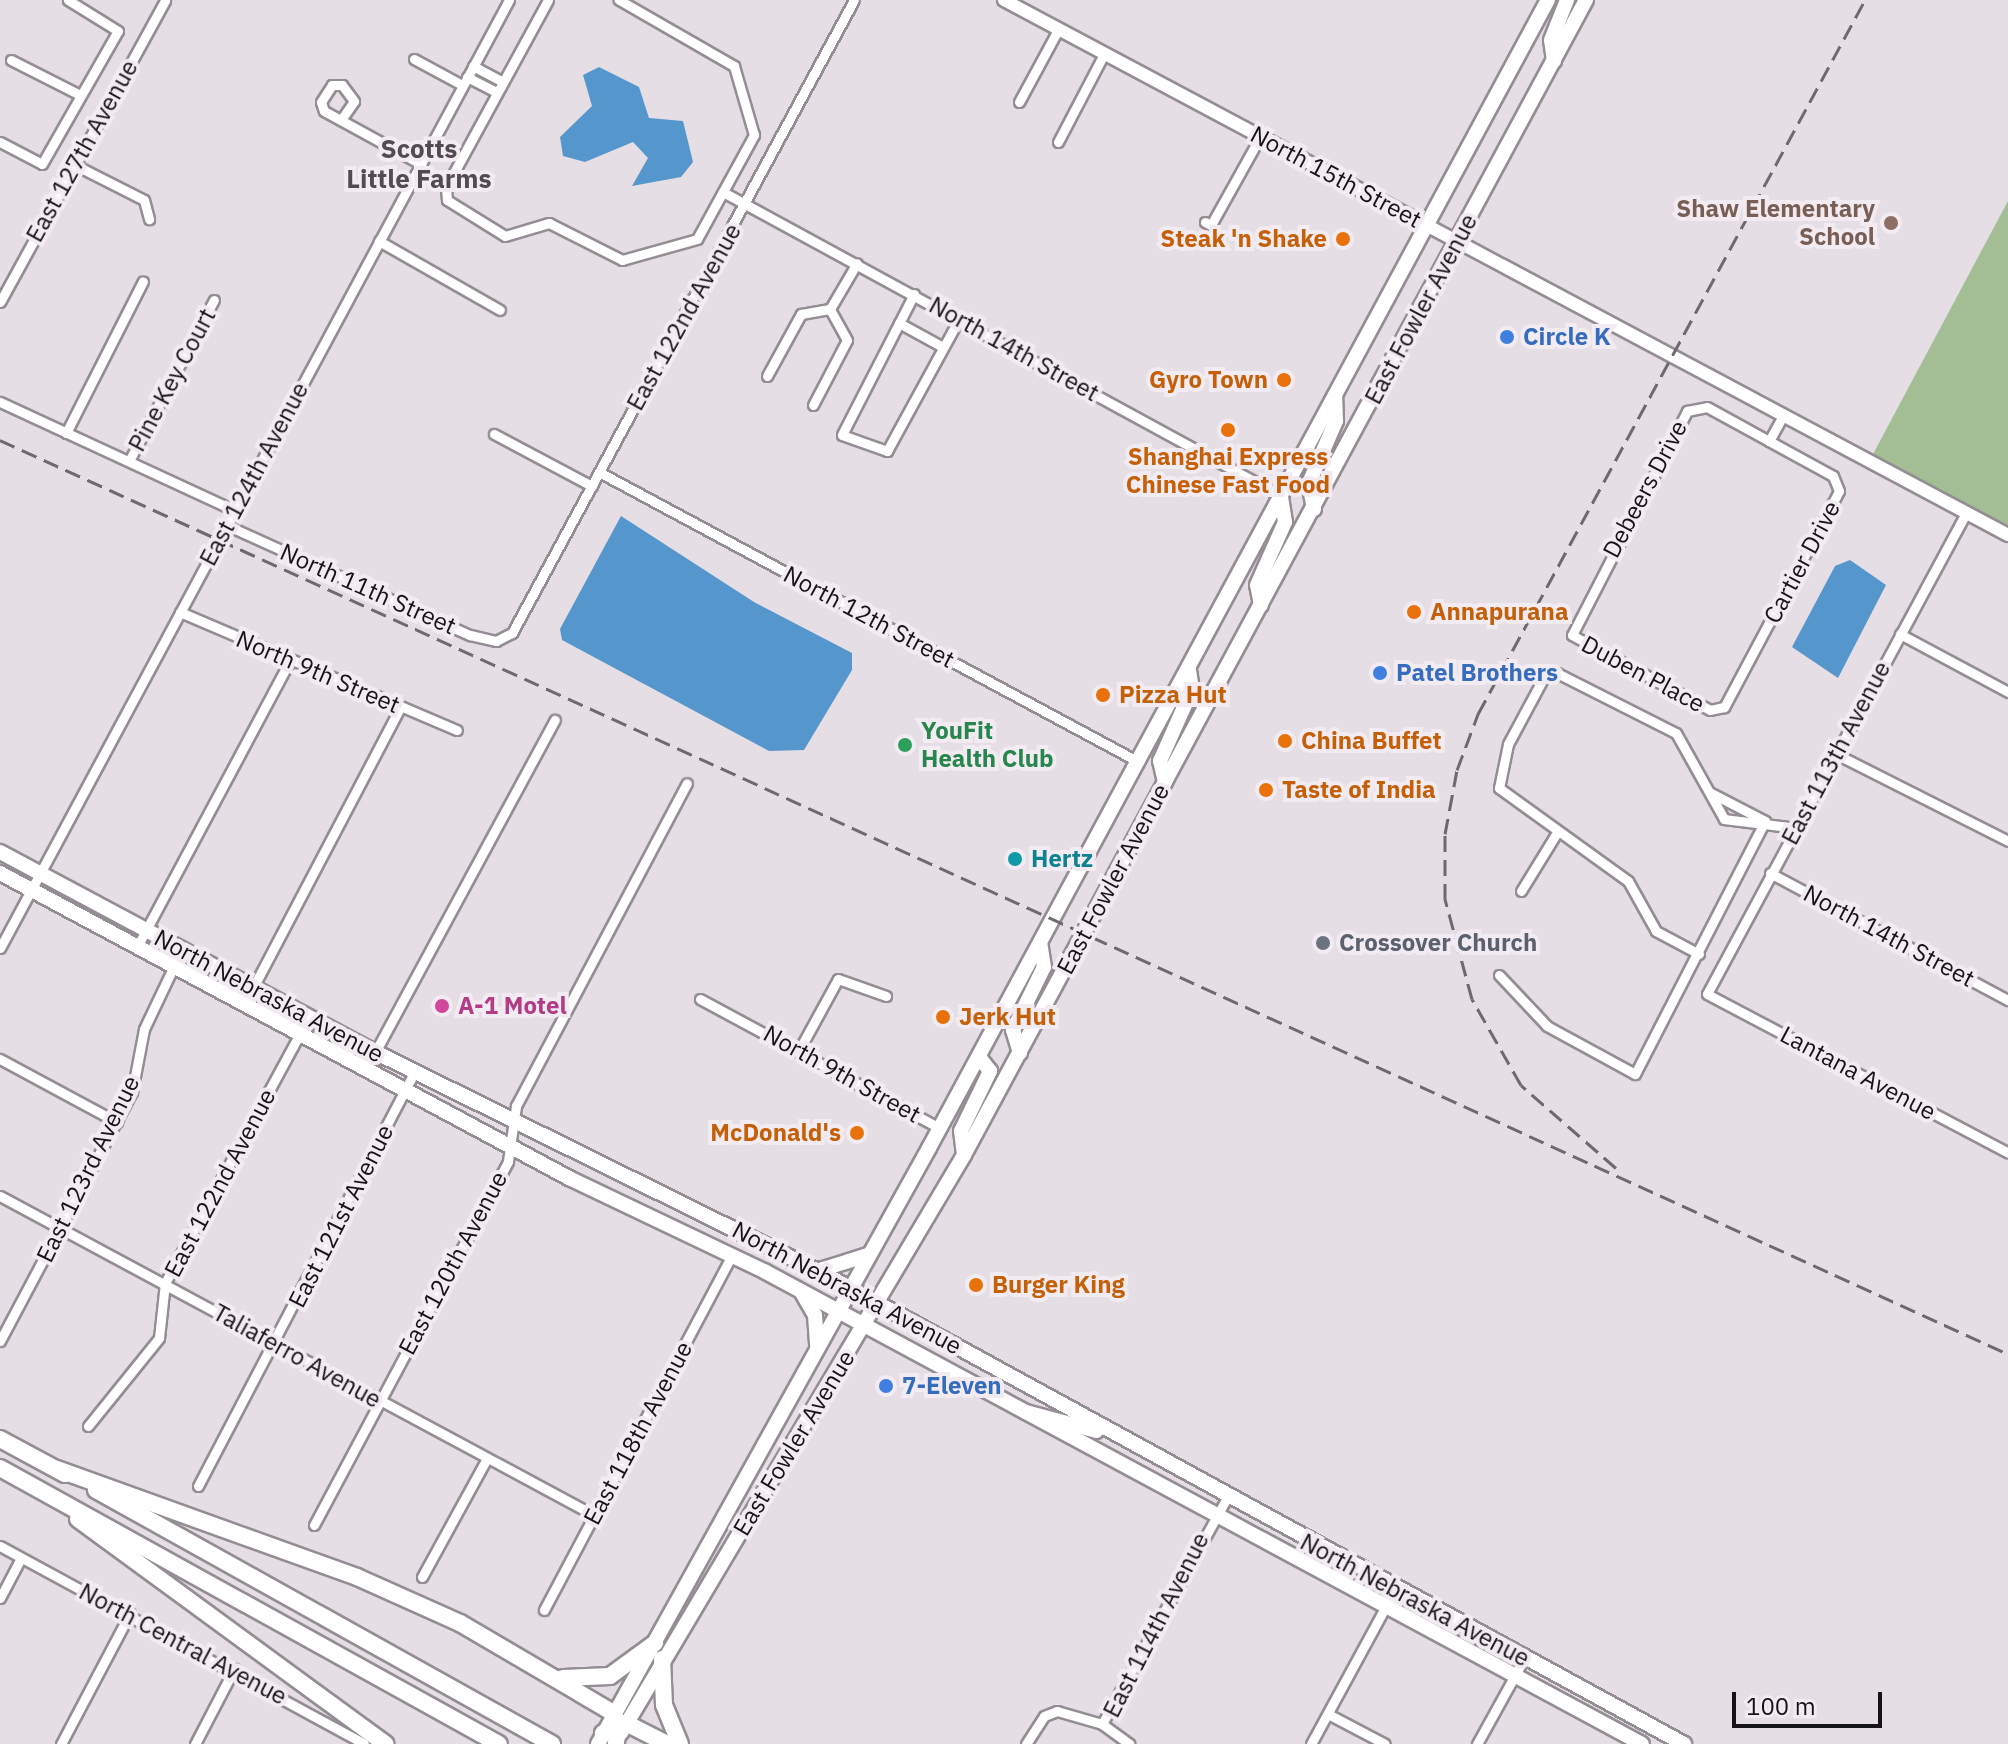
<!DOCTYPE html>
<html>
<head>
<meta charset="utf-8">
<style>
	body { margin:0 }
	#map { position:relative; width:2008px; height:1744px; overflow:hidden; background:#e5dee4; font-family:"IBM Plex Sans",sans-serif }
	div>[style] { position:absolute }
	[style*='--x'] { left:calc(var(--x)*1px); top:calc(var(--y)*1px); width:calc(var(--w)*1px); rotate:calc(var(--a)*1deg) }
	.green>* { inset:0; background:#a3be95 }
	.water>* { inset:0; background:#5596cd }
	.roads { filter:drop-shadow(2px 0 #948d94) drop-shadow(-2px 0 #948d94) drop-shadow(0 2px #948d94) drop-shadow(0 -2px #948d94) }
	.street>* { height:9px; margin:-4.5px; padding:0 4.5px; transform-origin:4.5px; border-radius:4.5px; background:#fff }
	.secondary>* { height:12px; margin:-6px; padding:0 6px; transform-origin:6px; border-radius:6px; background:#fff }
	.primary>* { height:14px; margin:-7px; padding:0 7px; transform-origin:7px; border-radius:7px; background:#fff }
	.highway>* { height:16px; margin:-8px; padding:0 8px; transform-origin:8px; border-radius:8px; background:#fff }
	.rail>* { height:3px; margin-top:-1.5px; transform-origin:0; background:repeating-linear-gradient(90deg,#6d696c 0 16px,transparent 0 24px) }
	.dots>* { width:22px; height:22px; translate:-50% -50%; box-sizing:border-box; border:4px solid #f2ebf2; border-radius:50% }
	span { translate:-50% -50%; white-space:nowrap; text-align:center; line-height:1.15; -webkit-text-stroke:8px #f2ebf2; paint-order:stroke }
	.street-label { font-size:24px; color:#161416 }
	.education-label { font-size:24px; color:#785e54; font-weight:700 }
	.right { translate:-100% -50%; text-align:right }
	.food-label { font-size:24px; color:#c56008; font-weight:700 }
	.left { translate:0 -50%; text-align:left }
	.shop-label { font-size:24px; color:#366cbe; font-weight:700 }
	.leisure-label { font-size:24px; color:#27864d; font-weight:700 }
	.culture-label { font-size:24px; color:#0d838f; font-weight:700 }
	.worship-label { font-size:24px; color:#5b616d; font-weight:700 }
	.hotel-label { font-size:24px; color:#b23c85; font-weight:700 }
	.neighbourhood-label { font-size:26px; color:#524c52; font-weight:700 }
	.scale { position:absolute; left:1732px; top:1692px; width:150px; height:36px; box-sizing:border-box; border:4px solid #161416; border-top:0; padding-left:10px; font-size:24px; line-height:28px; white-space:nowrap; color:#161416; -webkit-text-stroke:6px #f2ebf2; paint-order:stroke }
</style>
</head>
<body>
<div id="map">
	<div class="green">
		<div style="clip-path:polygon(2008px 201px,2008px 527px,1872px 456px)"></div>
	</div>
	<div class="water">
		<div style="clip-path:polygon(599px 67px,639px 87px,649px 118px,683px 121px,693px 162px,681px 177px,632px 186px,648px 158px,633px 142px,585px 162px,563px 156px,560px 137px,592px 106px,583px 75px)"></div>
		<div style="clip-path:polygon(621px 516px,754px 602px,852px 653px,852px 670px,804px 750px,769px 751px,562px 640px,560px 629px)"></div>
		<div style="clip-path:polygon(1850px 560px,1886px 585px,1838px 678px,1792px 647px,1835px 566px)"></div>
	</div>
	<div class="roads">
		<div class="street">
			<div style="--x:548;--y:0;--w:213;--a:118.6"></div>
			<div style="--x:446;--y:187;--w:13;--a:86"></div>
			<div style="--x:447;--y:200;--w:68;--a:31.8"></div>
			<div style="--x:505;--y:236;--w:46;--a:-16.5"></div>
			<div style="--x:549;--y:223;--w:82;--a:26.9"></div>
			<div style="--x:622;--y:260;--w:78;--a:-15.6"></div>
			<div style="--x:697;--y:239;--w:119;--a:-61.3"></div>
			<div style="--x:754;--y:135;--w:72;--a:-106.2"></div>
			<div style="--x:734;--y:66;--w:133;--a:-150.1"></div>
			<div style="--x:414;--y:59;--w:55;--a:28.4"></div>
			<div style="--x:11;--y:60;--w:77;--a:26.9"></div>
			<div style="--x:473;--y:66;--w:34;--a:28"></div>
			<div style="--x:467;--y:77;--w:34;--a:27"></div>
			<div style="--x:1019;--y:102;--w:82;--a:-61.6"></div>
			<div style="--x:343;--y:117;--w:19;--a:-55"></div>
			<div style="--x:354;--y:101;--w:20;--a:-127"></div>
			<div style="--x:342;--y:85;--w:10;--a:180"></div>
			<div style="--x:332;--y:85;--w:20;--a:123"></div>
			<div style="--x:321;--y:102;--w:9;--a:72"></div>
			<div style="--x:324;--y:111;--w:111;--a:28.7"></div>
			<div style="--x:0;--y:142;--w:47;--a:27.6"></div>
			<div style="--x:42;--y:164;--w:153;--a:-60.3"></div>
			<div style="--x:118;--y:31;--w:59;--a:-148.2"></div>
			<div style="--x:1058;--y:142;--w:99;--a:-62.4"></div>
			<div style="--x:75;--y:165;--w:77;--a:26.9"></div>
			<div style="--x:144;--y:200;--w:20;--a:75"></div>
			<div style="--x:723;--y:192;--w:635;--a:28.58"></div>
			<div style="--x:1205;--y:222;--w:7;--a:27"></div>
			<div style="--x:1211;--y:225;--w:101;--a:-60.9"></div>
			<div style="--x:379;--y:241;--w:139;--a:29.7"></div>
			<div style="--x:914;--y:294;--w:158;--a:117.1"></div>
			<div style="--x:842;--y:435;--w:48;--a:19.6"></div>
			<div style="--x:887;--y:451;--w:150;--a:-61.4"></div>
			<div style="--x:0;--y:302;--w:344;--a:-61.3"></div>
			<div style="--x:899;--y:323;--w:50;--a:28.6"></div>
			<div style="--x:767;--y:376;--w:71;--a:-61.3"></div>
			<div style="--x:801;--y:314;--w:29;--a:-10"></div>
			<div style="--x:830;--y:309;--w:53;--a:-59.6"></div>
			<div style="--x:0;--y:402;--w:258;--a:24.8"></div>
			<div style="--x:813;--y:405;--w:73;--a:-62.4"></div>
			<div style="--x:847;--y:340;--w:35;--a:-119"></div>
			<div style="--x:66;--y:433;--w:170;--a:-63.1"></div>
			<div style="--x:494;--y:434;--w:111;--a:28"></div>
			<div style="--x:1769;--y:441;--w:73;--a:28.7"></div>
			<div style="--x:1833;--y:476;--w:16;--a:68"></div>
			<div style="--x:1839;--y:491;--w:245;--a:118"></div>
			<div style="--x:1724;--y:707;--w:14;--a:168"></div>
			<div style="--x:1710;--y:710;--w:157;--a:-151.5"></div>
			<div style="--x:1572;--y:635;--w:252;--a:-62.8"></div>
			<div style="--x:1687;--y:411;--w:20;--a:-11"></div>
			<div style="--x:1707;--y:407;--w:71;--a:28.7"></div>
			<div style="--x:1769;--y:441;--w:29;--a:-61"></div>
			<div style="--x:129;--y:461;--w:182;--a:-62.2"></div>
			<div style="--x:599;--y:472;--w:613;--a:28.24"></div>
			<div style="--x:1966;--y:513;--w:546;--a:118.3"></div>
			<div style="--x:1707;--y:994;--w:340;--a:27.8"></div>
			<div style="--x:226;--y:525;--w:268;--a:24.3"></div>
			<div style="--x:470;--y:635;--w:27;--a:13"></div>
			<div style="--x:496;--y:641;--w:18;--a:-27"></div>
			<div style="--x:512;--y:633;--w:719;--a:-61.62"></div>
			<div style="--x:180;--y:612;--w:301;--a:23.1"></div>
			<div style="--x:1900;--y:634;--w:123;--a:28.2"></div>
			<div style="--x:1836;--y:754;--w:193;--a:26.8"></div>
			<div style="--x:1711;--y:793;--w:61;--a:27.4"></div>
			<div style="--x:1770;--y:873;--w:270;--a:28.1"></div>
			<div style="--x:1521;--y:891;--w:67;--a:-58.4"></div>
			<div style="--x:137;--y:947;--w:324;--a:-61.9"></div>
			<div style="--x:0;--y:948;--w:1076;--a:-61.77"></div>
			<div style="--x:1699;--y:954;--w:49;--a:-151.9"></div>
			<div style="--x:1656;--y:931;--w:57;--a:-119.2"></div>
			<div style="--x:1628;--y:881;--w:159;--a:-144.2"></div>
			<div style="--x:1499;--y:788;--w:45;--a:-78.4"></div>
			<div style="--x:1508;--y:744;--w:76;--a:-61.8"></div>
			<div style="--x:1544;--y:677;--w:14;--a:-17"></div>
			<div style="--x:1557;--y:673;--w:133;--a:26.8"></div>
			<div style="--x:1676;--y:733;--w:98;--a:60.8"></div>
			<div style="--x:1724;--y:819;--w:73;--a:7.1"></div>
			<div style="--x:1499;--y:975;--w:70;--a:46.7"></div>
			<div style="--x:1547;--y:1026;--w:100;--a:28.6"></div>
			<div style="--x:1635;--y:1074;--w:284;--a:-62.8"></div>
			<div style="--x:700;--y:999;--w:272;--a:28.3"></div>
			<div style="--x:245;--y:1003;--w:333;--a:-62.3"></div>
			<div style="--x:798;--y:1052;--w:83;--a:-61.3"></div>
			<div style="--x:838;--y:979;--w:51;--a:19.5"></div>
			<div style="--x:0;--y:1059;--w:133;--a:28.3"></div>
			<div style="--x:366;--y:1069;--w:397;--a:-61.6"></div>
			<div style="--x:0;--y:1196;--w:674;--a:28.24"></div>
			<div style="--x:0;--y:1341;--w:282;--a:-62.1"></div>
			<div style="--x:132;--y:1092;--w:64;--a:-79.2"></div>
			<div style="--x:144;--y:1029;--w:89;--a:-64.6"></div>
			<div style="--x:88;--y:1426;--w:113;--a:-51.1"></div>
			<div style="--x:159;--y:1338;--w:55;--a:-83.8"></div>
			<div style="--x:165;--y:1283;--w:302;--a:-61.6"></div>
			<div style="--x:198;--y:1486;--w:467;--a:-62.4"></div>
			<div style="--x:314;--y:1525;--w:412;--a:-61.9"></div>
			<div style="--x:508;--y:1161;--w:56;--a:-81.7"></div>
			<div style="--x:516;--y:1106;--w:365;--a:-62.1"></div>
			<div style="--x:0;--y:1546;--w:414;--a:28.5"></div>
			<div style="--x:422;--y:1577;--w:133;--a:-61.3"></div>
			<div style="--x:0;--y:1598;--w:45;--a:-62.3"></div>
			<div style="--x:544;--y:1610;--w:402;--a:-62.1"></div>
			<div style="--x:1328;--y:1714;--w:64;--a:27.8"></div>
			<div style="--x:1102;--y:1724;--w:257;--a:-61.1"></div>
			<div style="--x:61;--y:1744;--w:148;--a:-62.2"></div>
			<div style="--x:195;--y:1744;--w:85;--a:-62.5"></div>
			<div style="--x:1026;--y:1744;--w:33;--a:-57"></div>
			<div style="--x:1044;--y:1716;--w:14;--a:-21"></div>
			<div style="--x:1057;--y:1711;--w:47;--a:16.1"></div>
			<div style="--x:1102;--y:1724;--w:34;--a:36"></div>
			<div style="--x:1311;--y:1744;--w:176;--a:-61.5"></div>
			<div style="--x:1477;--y:1744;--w:97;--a:-61.1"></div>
		</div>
		<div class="secondary">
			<div style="--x:1004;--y:0;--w:1138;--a:28.05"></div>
		</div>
		<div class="primary">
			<div style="--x:1554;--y:61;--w:21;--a:-98"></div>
			<div style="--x:1551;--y:40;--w:43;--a:-68.2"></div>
			<div style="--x:1314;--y:509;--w:26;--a:-101"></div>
			<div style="--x:1309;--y:483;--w:68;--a:-66.5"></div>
			<div style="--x:1336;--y:421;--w:26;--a:-92"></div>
			<div style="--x:1261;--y:605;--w:20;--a:-101"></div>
			<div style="--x:1257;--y:585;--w:69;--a:-66"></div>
			<div style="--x:1285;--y:522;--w:26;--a:-99"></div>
			<div style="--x:1165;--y:782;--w:22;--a:-103"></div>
			<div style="--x:1160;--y:761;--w:79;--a:-66"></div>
			<div style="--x:1192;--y:689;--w:19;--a:-99"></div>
			<div style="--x:0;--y:852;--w:425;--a:28.1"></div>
			<div style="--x:375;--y:1052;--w:503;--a:26.31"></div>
			<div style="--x:826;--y:1275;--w:978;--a:28.66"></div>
			<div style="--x:0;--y:873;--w:646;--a:28.19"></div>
			<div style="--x:569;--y:1178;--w:216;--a:25.5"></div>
			<div style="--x:764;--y:1271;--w:997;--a:28.31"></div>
			<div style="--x:1020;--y:1053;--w:24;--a:-107"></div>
			<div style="--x:1013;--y:1030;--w:70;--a:-63.8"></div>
			<div style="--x:1044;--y:967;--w:24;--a:-99"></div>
			<div style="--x:964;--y:1155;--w:24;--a:-97"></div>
			<div style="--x:961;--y:1131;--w:67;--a:-64.2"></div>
			<div style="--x:990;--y:1071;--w:18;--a:-128"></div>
			<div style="--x:820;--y:1270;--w:50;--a:-17.4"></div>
			<div style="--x:801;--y:1291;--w:28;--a:60"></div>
			<div style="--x:815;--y:1315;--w:31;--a:86"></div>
			<div style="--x:1026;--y:1412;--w:73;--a:15"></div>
			<div style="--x:621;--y:1733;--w:672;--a:-59.31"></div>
			<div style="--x:964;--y:1155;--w:1312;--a:-61.7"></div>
			<div style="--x:598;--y:1744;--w:682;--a:-60.95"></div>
			<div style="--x:929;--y:1148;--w:1304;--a:-61.67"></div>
		</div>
		<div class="highway">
			<div style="--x:0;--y:1439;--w:74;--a:28.3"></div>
			<div style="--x:0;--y:1468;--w:570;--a:28.95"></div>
			<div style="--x:57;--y:1469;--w:319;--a:19.8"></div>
			<div style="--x:357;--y:1577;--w:113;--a:24.1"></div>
			<div style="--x:460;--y:1623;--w:174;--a:30.4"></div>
			<div style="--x:610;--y:1711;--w:15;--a:53"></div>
			<div style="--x:619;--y:1723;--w:20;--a:99"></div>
			<div style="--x:96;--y:1490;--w:522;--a:29.12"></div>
			<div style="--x:78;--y:1519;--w:381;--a:36.2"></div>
			<div style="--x:662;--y:1659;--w:46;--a:87.5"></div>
			<div style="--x:664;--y:1705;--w:42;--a:67.7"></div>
			<div style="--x:563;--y:1678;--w:47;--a:-2.4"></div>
			<div style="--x:610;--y:1676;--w:56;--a:-36.3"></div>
			<div style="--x:603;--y:1733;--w:25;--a:-23"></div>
			<div style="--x:626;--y:1723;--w:46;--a:27.1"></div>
		</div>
	</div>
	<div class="rail">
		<div style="--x:0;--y:440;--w:2206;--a:24.47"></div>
		<div style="--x:1616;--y:1168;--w:126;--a:-138.9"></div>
		<div style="--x:1521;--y:1085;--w:99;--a:-119.7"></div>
		<div style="--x:1472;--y:999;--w:104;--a:-105.1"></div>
		<div style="--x:1445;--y:899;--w:65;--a:-90"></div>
		<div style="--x:1445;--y:834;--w:65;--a:-79.4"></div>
		<div style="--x:1457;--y:770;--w:60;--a:-69.4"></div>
		<div style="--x:1478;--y:714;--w:812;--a:-61.54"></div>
	</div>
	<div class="dots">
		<div style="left:1891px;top:223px;background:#8d6e63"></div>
		<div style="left:1343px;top:239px;background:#e8710a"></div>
		<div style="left:1507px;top:337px;background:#3f7fe0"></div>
		<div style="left:1284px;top:380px;background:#e8710a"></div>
		<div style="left:1228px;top:430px;background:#e8710a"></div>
		<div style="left:1414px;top:612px;background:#e8710a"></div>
		<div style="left:1380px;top:673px;background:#3f7fe0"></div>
		<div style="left:1103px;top:695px;background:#e8710a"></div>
		<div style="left:1285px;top:741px;background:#e8710a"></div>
		<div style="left:905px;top:745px;background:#2e9e5b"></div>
		<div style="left:1266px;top:790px;background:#e8710a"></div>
		<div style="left:1015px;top:859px;background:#0f9aa8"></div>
		<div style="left:1323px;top:943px;background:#6b7280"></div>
		<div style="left:442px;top:1006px;background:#d1479c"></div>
		<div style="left:943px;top:1017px;background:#e8710a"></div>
		<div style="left:857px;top:1133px;background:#e8710a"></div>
		<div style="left:976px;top:1285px;background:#e8710a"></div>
		<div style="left:886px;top:1386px;background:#3f7fe0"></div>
	</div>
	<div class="street-label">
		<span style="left:82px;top:151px;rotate:-61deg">East 127th Avenue</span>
		<span style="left:1336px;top:177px;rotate:28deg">North 15th Street</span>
		<span style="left:1421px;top:309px;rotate:-62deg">East Fowler Avenue</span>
		<span style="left:684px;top:317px;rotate:-61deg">East 122nd Avenue</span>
		<span style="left:1014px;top:349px;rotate:29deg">North 14th Street</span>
		<span style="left:172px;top:380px;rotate:-62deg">Pine Key Court</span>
		<span style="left:254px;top:474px;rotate:-62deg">East 124th Avenue</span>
		<span style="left:1645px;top:489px;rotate:-62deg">Debeers Drive</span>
		<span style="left:1802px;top:562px;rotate:-62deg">Cartier Drive</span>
		<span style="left:368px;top:589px;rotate:24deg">North 11th Street</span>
		<span style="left:869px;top:617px;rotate:28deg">North 12th Street</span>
		<span style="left:318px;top:672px;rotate:23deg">North 9th Street</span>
		<span style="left:1643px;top:674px;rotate:28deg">Duben Place</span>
		<span style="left:1836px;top:753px;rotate:-62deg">East 113th Avenue</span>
		<span style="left:1113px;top:879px;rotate:-62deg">East Fowler Avenue</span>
		<span style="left:1889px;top:936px;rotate:28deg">North 14th Street</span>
		<span style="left:269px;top:996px;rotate:28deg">North Nebraska Avenue</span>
		<span style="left:1858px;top:1073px;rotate:28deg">Lantana Avenue</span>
		<span style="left:842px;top:1074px;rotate:29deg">North 9th Street</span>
		<span style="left:88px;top:1169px;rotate:-64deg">East 123rd Avenue</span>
		<span style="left:220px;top:1183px;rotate:-62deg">East 122nd Avenue</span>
		<span style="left:341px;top:1216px;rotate:-63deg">East 121st Avenue</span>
		<span style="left:453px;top:1263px;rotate:-62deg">East 120th Avenue</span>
		<span style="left:847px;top:1288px;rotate:28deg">North Nebraska Avenue</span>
		<span style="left:297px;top:1356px;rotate:29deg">Taliaferro Avenue</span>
		<span style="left:638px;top:1433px;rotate:-62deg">East 118th Avenue</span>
		<span style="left:794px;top:1443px;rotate:-59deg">East Fowler Avenue</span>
		<span style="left:1415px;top:1600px;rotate:28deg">North Nebraska Avenue</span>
		<span style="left:1156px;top:1625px;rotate:-63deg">East 114th Avenue</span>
		<span style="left:183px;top:1644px;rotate:28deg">North Central Avenue</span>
	</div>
	<div class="education-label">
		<span class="right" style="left:1875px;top:223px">Shaw Elementary<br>School</span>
	</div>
	<div class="food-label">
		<span class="right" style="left:1327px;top:239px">Steak 'n Shake</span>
		<span class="right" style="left:1268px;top:380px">Gyro Town</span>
		<span style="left:1228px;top:471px">Shanghai Express<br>Chinese Fast Food</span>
		<span class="left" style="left:1430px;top:612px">Annapurana</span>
		<span class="left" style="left:1119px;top:695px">Pizza Hut</span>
		<span class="left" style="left:1301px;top:741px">China Buffet</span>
		<span class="left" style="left:1282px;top:790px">Taste of India</span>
		<span class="left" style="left:959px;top:1017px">Jerk Hut</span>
		<span class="right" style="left:841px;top:1133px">McDonald's</span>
		<span class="left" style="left:992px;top:1285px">Burger King</span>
	</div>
	<div class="shop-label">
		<span class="left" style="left:1523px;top:337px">Circle K</span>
		<span class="left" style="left:1396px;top:673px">Patel Brothers</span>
		<span class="left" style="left:902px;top:1386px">7-Eleven</span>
	</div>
	<div class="leisure-label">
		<span class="left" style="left:921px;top:745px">YouFit<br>Health Club</span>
	</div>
	<div class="culture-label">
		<span class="left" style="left:1031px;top:859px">Hertz</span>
	</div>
	<div class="worship-label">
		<span class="left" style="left:1339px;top:943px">Crossover Church</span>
	</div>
	<div class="hotel-label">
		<span class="left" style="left:458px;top:1006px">A-1 Motel</span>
	</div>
	<div class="neighbourhood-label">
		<span style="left:419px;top:164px">Scotts<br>Little Farms</span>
	</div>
	<div class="scale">100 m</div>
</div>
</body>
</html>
